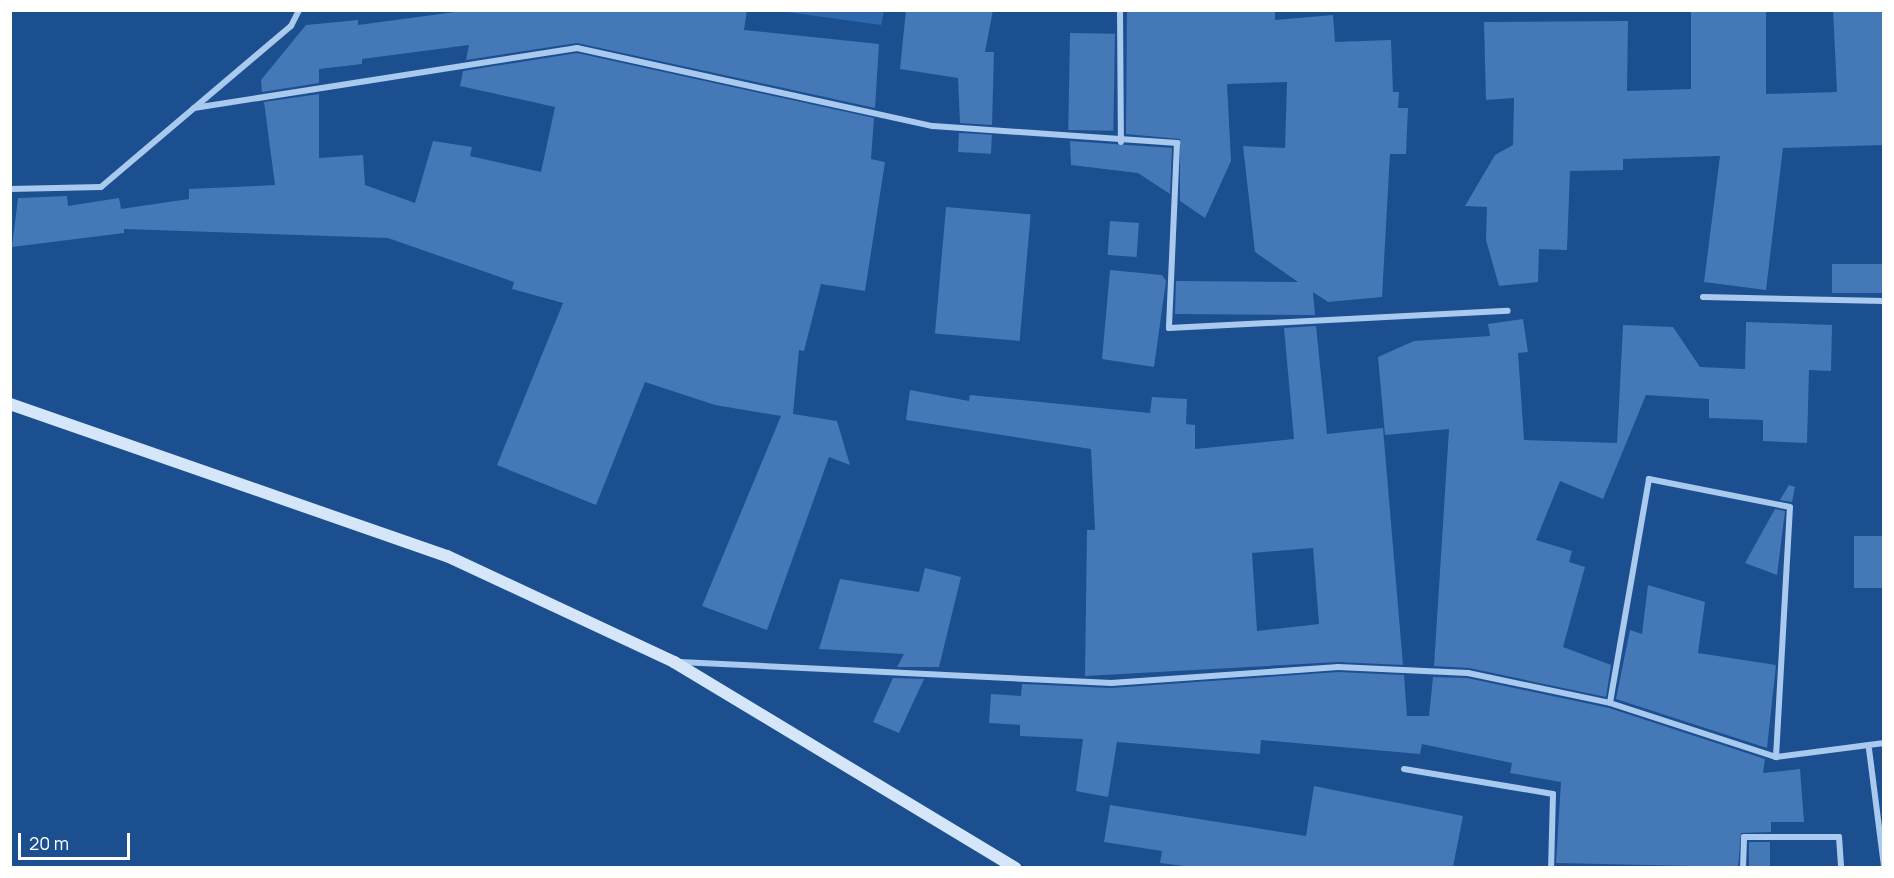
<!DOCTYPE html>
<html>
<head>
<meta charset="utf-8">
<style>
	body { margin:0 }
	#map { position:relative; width:1894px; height:878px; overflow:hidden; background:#1b4f8f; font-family:Manrope,sans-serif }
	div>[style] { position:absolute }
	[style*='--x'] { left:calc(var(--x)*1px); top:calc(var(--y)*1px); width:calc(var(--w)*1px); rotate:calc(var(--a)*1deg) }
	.green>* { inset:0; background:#2e69ad }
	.building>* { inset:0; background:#4478b7; transform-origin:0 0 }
	.minor>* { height:6px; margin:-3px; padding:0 3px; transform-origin:3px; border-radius:3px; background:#a9c9ee }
	.secondary>* { height:12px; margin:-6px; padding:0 6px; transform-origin:6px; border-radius:6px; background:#d6e6fa }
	span { translate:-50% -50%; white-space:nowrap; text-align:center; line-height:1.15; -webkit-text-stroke:4.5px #1b4f8f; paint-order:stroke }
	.frame { position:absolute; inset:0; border:12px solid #fff; pointer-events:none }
	.scale { position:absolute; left:18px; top:833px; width:112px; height:27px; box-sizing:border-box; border:3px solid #fff; border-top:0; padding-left:8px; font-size:18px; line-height:21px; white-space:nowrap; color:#fff; -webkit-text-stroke:4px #1b4f8f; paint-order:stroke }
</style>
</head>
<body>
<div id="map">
	<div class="green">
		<div style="clip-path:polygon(780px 11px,884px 11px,881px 25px)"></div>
	</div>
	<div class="building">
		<div style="clip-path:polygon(470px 10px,747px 10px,744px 30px,879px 44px,875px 108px,577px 43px,466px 60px,469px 45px,362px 59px,362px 64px,319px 69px,319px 83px,262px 92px,261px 80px,306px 25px,358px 20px,358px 25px)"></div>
		<div style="clip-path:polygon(906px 10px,993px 10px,985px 52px,994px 52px,992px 125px,960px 123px,958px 78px,900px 69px)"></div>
		<div style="clip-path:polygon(1127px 10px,1275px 10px,1275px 20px,1333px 15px,1335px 42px,1391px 40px,1393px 92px,1399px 92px,1398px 108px,1408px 108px,1406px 154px,1390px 154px,1382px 297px,1328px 302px,1313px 292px,1315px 315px,1175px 314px,1176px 281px,1298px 282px,1255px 252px,1243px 146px,1285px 148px,1287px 82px,1227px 84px,1231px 161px,1205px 218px,1180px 201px,1180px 139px,1126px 134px)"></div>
		<div style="clip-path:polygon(1691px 10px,1766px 10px,1766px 94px,1837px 92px,1833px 10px,1884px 10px,1884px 145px,1783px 148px,1766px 290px,1704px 282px,1720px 156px,1623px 159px,1623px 170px,1570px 171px,1567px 250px,1539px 249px,1538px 282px,1499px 286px,1486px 240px,1487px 207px,1465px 206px,1495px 155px,1513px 145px,1514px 98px,1486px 100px,1484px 22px,1628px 21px,1627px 91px,1691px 89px)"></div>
		<div style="left:1070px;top:33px;width:45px;height:97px;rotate:1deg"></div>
		<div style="clip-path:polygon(577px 53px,874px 118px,871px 159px,885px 162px,865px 291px,821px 284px,804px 351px,799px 350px,793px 414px,837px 421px,850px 465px,829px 457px,767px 630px,702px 606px,781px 416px,715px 405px,645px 382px,596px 505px,497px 465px,563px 303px,512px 289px,514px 282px,388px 238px,124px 229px,124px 233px,12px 247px,18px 198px,67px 196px,68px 206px,119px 198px,121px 209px,189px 199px,189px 189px,275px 185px,264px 102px,319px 94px,319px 158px,363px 155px,365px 185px,415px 203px,433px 141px,472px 147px,470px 156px,541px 172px,555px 107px,460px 86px,463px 71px)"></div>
		<div style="left:959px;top:133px;width:33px;height:19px;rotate:3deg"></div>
		<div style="clip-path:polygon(1070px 141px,1172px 148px,1170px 194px,1138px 173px,1071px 165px)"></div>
		<div style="left:946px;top:207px;width:85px;height:127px;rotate:5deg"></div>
		<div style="left:1110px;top:221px;width:29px;height:34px;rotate:4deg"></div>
		<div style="left:1832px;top:264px;width:52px;height:29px"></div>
		<div style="clip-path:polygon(1110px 270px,1162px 275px,1166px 281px,1154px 367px,1102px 359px)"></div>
		<div style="clip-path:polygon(1523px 319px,1528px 352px,1518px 353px,1524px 440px,1617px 443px,1623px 325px,1673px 327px,1700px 367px,1745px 369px,1746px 322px,1832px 325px,1831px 371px,1809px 370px,1807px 443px,1763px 441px,1763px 420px,1709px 418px,1709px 399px,1646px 395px,1603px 499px,1560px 481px,1536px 540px,1572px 551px,1569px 562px,1585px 567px,1563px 647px,1611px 665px,1606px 697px,1469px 668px,1434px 666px,1449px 429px,1385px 435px,1378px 357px,1414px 341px,1490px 336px,1488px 324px)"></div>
		<div style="clip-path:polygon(evenodd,1316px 326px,1327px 434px,1383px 428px,1403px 665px,1338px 662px,1085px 676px,1087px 530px,1095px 530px,1091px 449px,906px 420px,910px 390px,969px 401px,970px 395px,1150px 413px,1152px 397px,1187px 399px,1186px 424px,1195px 425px,1195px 449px,1294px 439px,1284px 328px,1316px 326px,1313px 548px,1319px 624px,1257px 631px,1252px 553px,1313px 548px)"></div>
		<div style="clip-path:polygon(1789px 485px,1795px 487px,1792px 502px,1780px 500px)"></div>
		<div style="clip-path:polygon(1775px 509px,1785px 511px,1777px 575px,1745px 563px)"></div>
		<div style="left:1854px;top:536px;width:30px;height:52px"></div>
		<div style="clip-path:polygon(925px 568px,961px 577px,939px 667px,897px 667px,904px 654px,819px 649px,840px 579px,919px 592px)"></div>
		<div style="clip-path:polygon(1648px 585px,1705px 602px,1698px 653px,1776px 665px,1767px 748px,1616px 699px,1630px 630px,1642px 634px)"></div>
		<div style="clip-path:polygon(1338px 672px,1404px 675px,1407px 716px,1429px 716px,1433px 677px,1467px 678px,1609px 708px,1765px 759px,1763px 773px,1800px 769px,1804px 822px,1771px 822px,1771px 832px,1741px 833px,1738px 867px,1556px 863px,1561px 782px,1510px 773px,1512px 763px,1422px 744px,1420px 754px,1261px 740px,1260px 754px,1117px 742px,1108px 797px,1076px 791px,1083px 739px,1020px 736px,1020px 725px,989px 723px,991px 694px,1021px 696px,1022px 684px,1111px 688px)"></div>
		<div style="clip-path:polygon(893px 678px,924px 679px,899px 733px,873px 722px)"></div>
		<div style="clip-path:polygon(1314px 786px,1463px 816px,1453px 867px,1192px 867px,1160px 863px,1162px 851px,1104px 842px,1110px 805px,1306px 836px)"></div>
		<div style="left:1749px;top:842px;width:21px;height:25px"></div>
	</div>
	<div class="minor">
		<div style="--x:1120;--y:10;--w:132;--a:89.6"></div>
		<div style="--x:194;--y:108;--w:388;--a:-8.9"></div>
		<div style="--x:577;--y:48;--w:364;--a:12.4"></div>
		<div style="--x:933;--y:126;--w:245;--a:4"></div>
		<div style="--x:1177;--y:143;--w:185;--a:92.5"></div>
		<div style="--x:1169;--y:328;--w:339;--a:-2.9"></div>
		<div style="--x:10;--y:189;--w:91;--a:-1.3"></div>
		<div style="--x:101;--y:187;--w:249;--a:-40.3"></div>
		<div style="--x:291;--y:26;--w:18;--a:-63"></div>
		<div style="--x:1703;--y:297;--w:181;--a:1.3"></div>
		<div style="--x:680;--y:662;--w:432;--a:2.8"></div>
		<div style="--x:1111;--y:683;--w:228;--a:-4"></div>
		<div style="--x:1338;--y:667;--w:130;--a:2.6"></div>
		<div style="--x:1468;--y:673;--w:145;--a:11.9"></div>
		<div style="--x:1610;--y:703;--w:175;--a:18"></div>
		<div style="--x:1776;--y:757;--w:250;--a:-86.8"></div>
		<div style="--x:1790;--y:507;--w:144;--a:-168.8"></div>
		<div style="--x:1649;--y:479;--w:227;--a:99.9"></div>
		<div style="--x:1869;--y:749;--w:118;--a:82.7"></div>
		<div style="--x:1776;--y:757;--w:109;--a:-7.4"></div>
		<div style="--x:1404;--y:769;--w:151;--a:9.5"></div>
		<div style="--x:1553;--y:794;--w:74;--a:91.5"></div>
		<div style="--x:1743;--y:868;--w:31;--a:-88"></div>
		<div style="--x:1744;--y:837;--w:95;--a:0"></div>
		<div style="--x:1839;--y:837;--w:31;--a:86"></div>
	</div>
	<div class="secondary">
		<div style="--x:10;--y:404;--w:463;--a:19.2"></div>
		<div style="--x:447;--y:556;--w:251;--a:25"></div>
		<div style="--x:674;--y:662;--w:399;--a:31.1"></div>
	</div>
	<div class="frame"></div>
	<div class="scale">20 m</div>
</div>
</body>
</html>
